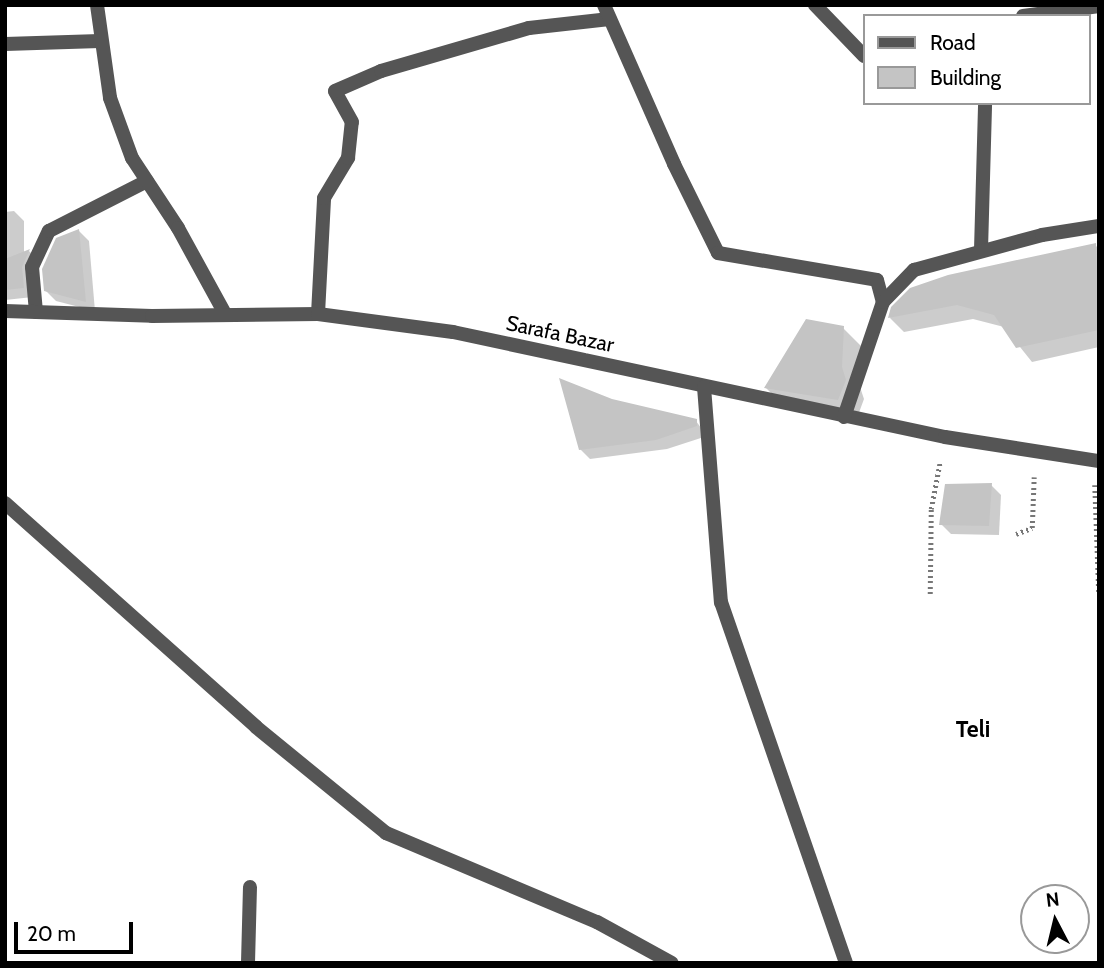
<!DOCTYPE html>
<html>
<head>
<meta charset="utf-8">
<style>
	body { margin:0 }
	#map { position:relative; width:1104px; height:968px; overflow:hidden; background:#fff; font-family:Cabin,sans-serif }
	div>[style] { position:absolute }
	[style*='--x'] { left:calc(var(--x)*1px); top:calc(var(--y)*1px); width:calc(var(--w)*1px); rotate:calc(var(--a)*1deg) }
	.shadow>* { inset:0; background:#0003 }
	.building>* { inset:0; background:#c4c4c4 }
	.path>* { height:4.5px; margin-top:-2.25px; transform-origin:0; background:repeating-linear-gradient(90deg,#777 0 2px,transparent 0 5.5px) }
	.service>* { height:14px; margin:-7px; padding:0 7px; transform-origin:7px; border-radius:7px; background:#555 }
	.minor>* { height:14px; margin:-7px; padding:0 7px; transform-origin:7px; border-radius:7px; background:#555 }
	span { translate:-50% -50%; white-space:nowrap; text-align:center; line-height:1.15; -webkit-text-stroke:6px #fff; paint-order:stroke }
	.street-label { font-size:21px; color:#000 }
	.neighbourhood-label { font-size:23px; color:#000; font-weight:700 }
	.frame { position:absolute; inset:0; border:7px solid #000; pointer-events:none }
	.legend { position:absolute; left:863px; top:14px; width:228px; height:91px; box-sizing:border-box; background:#fff; border:2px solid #999; margin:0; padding:9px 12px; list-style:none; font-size:21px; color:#000 }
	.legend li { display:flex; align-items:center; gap:14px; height:35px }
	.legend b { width:35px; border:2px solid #999 }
	.north { position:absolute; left:1020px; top:884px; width:70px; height:70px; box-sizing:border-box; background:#fff; border:2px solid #999; border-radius:50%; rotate:353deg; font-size:19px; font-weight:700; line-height:28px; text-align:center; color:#000 }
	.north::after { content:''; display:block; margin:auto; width:24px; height:32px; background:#000; clip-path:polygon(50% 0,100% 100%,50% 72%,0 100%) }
	.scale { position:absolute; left:14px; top:922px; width:119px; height:32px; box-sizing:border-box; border:4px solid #000; border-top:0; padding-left:9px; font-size:21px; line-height:24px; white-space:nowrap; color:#000; -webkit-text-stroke:5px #fff; paint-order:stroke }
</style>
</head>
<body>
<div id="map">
	<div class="shadow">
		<div style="clip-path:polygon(14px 211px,24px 221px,24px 253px,29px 251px,39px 261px,33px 297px,5px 300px,5px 212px)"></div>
		<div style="clip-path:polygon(79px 231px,89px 241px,95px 311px,56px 301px,46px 291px)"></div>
		<div style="clip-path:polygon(1095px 245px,1099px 249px,1099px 347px,1032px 362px,1004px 327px,973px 319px,904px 332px,890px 318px,893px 308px)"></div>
		<div style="clip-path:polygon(843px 328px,861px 346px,860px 387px,864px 399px,857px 418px,784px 406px,766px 388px)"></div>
		<div style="clip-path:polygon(611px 400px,696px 421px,707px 436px,667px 449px,590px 459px,580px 449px)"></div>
		<div style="clip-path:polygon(991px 485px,1001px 495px,999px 535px,951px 534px,941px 524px)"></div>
	</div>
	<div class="building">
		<div style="clip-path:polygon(79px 229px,86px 302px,44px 291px,42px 269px,56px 238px)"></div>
		<div style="clip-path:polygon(1096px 243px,1099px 330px,1016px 348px,994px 315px,957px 305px,888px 318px,891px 307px,910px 288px,948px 275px)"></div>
		<div style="clip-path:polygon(30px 249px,22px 267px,24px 288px,5px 290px,5px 259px)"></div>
		<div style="clip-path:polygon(806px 319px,844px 326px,842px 367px,846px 380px,838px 400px,764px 388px)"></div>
		<div style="clip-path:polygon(559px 378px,612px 399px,697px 419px,697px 426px,656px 440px,579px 450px)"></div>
		<div style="clip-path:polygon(992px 483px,989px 526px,939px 525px,945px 484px)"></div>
	</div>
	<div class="path">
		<div style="--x:1095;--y:485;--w:108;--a:87.9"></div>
		<div style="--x:1016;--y:534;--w:17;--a:-21"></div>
		<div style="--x:1032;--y:528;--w:51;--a:-87.8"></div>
		<div style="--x:930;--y:594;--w:85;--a:-89.3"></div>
		<div style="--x:931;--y:509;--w:48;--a:-79.2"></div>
	</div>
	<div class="service">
		<div style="--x:815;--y:5;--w:71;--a:46.1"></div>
		<div style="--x:1023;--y:16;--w:77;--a:-7.5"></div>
		<div style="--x:5;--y:44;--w:95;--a:-1.8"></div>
		<div style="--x:981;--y:250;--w:147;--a:-88.4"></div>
		<div style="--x:36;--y:312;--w:45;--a:-95.1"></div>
		<div style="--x:32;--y:267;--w:40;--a:-65"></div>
		<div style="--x:49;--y:231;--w:110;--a:-27"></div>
		<div style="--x:318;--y:314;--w:116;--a:-87"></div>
		<div style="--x:324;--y:198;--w:47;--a:-59"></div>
		<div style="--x:348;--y:158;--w:36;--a:-84"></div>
		<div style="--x:352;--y:122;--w:35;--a:-119"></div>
		<div style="--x:335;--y:91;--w:50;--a:-23.5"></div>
		<div style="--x:381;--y:71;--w:154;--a:-16.2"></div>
		<div style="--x:529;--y:28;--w:81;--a:-6.4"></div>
		<div style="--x:248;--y:963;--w:76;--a:-88.5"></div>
	</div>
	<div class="minor">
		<div style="--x:97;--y:5;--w:94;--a:82"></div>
		<div style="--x:110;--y:98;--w:64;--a:69.9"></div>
		<div style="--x:132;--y:158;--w:84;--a:56.7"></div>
		<div style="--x:178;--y:228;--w:98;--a:61.3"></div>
		<div style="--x:604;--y:5;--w:174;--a:66.2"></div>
		<div style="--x:674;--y:164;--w:99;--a:63.7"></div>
		<div style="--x:718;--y:253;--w:161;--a:9.6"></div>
		<div style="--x:877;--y:280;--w:23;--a:75"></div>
		<div style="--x:5;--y:311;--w:147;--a:1.9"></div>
		<div style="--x:152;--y:316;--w:166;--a:-0.7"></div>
		<div style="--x:318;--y:314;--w:136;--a:7.6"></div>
		<div style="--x:453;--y:332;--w:503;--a:12.05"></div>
		<div style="--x:945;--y:437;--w:156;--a:8.9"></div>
		<div style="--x:704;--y:387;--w:216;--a:85.5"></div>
		<div style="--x:721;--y:602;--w:382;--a:70.9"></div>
		<div style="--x:844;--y:417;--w:121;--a:-71.3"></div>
		<div style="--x:883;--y:302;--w:45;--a:-45.9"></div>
		<div style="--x:914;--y:270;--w:133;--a:-15.3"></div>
		<div style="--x:1042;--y:235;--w:58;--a:-9"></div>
		<div style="--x:5;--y:503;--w:336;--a:41.7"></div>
		<div style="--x:256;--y:727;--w:168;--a:39.2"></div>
		<div style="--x:386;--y:833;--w:229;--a:22.9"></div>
		<div style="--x:597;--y:922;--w:85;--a:28.7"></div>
	</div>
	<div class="street-label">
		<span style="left:560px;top:334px;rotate:12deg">Sarafa Bazar</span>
	</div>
	<div class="neighbourhood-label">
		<span style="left:973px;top:729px">Teli</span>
	</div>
	<div class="frame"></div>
	<ul class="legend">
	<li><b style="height:9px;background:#555"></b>Road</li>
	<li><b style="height:19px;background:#c4c4c4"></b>Building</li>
	</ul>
	<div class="north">N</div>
	<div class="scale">20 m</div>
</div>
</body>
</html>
